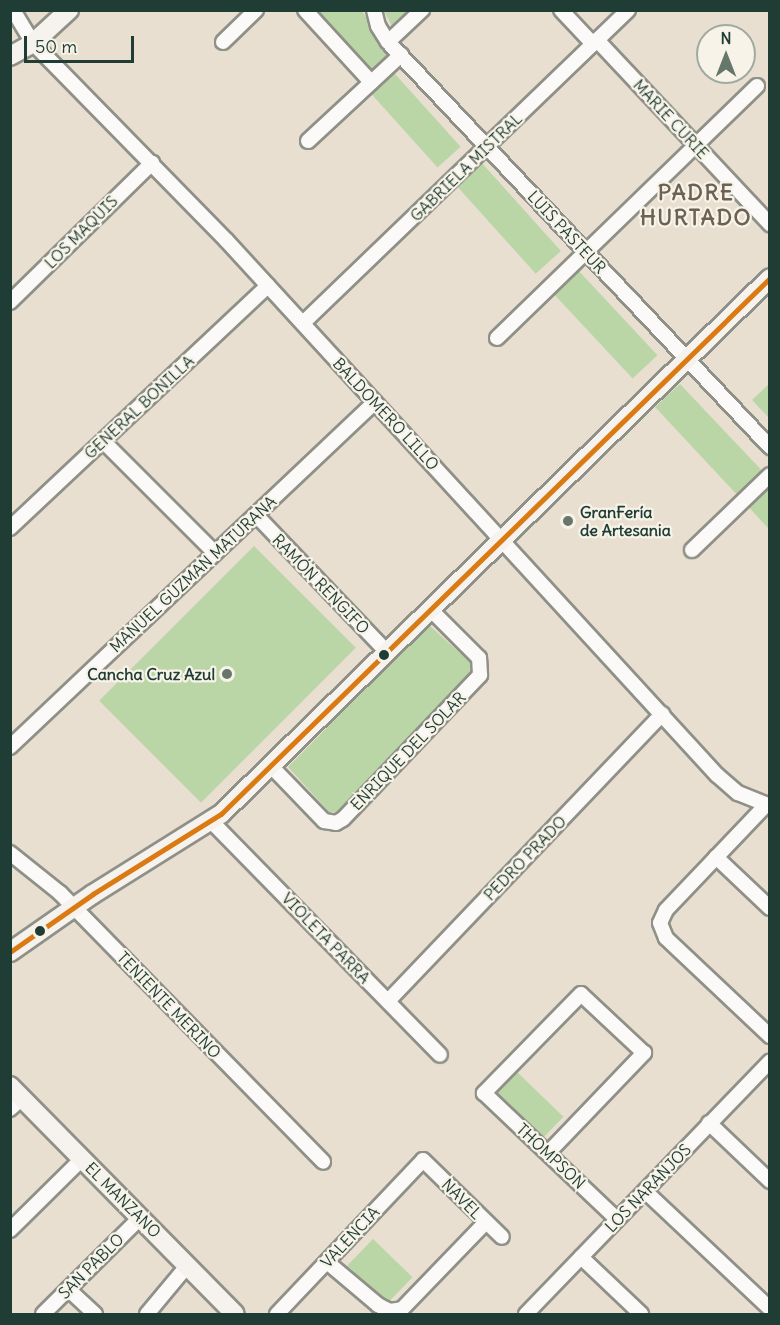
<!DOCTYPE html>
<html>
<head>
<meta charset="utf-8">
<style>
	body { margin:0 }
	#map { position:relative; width:780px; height:1325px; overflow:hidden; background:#e9dfd1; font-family:Delius,sans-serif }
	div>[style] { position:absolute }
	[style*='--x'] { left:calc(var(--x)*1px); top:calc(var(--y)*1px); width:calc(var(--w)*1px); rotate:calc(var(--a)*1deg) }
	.green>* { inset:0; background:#bbd6a6; transform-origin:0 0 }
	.roads { filter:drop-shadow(2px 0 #8f9087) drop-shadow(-2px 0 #8f9087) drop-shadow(0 2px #8f9087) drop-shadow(0 -2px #8f9087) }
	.street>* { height:14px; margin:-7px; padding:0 7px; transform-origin:7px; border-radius:7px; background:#fcfaf8 }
	.secondary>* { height:18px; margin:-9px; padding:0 9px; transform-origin:9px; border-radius:9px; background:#f6f2ed }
	.bus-1>* { height:4.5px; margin:-2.25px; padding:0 2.25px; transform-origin:2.25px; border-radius:2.25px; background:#db7a13 }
	.dots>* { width:16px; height:16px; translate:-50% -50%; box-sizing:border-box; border:3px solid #f7f3e8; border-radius:50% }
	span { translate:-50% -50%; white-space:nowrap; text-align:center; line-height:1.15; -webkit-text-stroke:4.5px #f7f3e8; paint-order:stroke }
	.street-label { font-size:16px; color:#1f3d34 }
	.poi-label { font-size:16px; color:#1f3d34; font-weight:700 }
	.left { translate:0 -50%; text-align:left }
	.right { translate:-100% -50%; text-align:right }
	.district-label { font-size:22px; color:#6c6153; font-weight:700; letter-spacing:1.5px }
	.frame { position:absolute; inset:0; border:12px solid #1f3d34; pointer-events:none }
	.north { position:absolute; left:696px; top:24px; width:60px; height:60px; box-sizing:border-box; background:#f7f3e8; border:2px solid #a1aaa0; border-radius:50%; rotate:0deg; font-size:16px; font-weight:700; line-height:24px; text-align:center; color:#1f3d34 }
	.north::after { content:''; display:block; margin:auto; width:21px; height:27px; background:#66766b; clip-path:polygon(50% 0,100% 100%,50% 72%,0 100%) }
	.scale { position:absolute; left:24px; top:36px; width:110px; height:27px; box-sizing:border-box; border:3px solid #1f3d34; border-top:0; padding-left:8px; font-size:18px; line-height:21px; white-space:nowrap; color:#1f3d34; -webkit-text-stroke:4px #f7f3e8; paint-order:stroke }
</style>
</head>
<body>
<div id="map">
	<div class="green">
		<div style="clip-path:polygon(314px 11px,362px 11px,392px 56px,372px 75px)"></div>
		<div style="clip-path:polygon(384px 11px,414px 11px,394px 30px)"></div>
		<div style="left:387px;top:65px;width:110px;height:31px;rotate:48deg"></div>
		<div style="left:480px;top:161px;width:121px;height:34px;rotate:48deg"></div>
		<div style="left:577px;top:269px;width:118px;height:34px;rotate:47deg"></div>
		<div style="clip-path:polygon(680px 384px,769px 478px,769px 529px,655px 407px)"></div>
		<div style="clip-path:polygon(769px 384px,769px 418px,752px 400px)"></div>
		<div style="left:254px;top:546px;width:144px;height:219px;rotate:45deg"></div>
		<div style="clip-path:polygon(429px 625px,473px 665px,472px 676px,340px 811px,330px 813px,288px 767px)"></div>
		<div style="left:516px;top:1071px;width:66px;height:34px;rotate:44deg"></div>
		<div style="left:373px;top:1239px;width:55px;height:37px;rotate:44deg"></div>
	</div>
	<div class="roads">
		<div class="street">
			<div style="--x:13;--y:10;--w:39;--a:59"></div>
			<div style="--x:33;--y:43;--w:276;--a:45.6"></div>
			<div style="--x:226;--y:240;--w:726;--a:47.46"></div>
			<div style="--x:717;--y:775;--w:28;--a:41"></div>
			<div style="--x:738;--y:793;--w:35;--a:22"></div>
			<div style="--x:305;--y:10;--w:98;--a:47.5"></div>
			<div style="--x:374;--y:10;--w:16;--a:76"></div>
			<div style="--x:378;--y:26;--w:19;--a:58"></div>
			<div style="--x:388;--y:42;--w:557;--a:46.67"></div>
			<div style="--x:561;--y:10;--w:47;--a:46.7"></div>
			<div style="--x:597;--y:40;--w:253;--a:46.8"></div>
			<div style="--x:223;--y:42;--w:46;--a:-44.1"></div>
			<div style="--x:388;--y:42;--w:47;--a:-43.3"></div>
			<div style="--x:308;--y:141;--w:127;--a:-42.8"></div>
			<div style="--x:10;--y:302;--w:199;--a:-44.4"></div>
			<div style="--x:303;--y:323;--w:451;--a:-43.9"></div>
			<div style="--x:497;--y:338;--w:362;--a:-44.1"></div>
			<div style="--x:103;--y:441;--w:158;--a:45"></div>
			<div style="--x:256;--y:515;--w:190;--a:46.3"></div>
			<div style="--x:10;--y:528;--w:354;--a:-43.2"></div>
			<div style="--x:692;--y:550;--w:108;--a:-43.9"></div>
			<div style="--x:10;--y:747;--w:502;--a:-43.39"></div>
			<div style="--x:270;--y:765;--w:78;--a:46"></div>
			<div style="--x:324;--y:821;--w:12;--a:9"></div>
			<div style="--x:336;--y:823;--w:8;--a:-30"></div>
			<div style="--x:343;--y:819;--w:199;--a:-46.4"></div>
			<div style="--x:480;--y:675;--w:17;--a:-93"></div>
			<div style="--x:479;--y:658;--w:68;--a:-135"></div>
			<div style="--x:766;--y:805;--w:145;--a:133.6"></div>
			<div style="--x:666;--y:910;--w:14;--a:115"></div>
			<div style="--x:660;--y:923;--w:16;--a:68"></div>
			<div style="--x:666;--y:938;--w:143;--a:43.3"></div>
			<div style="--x:211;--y:821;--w:327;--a:45.6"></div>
			<div style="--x:10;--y:853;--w:64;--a:38.7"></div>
			<div style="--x:60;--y:893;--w:376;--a:45.6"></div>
			<div style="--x:716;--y:857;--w:74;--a:43.4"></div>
			<div style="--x:388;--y:1001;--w:397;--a:-46.3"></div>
			<div style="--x:10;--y:1109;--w:16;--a:-43"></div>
			<div style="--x:709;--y:1123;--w:84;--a:43.6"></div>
			<div style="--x:548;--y:1153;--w:139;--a:-46.2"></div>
			<div style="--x:644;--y:1053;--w:86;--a:-136.9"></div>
			<div style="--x:581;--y:994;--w:139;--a:134.4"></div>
			<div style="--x:484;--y:1093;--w:183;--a:43.5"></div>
			<div style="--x:645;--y:1191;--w:172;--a:43.3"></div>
			<div style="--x:10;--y:1230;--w:101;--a:-44.6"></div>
			<div style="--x:581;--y:1257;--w:83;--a:43.5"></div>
			<div style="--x:327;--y:1262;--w:67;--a:40.1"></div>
			<div style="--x:378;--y:1305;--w:13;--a:27"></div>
			<div style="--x:390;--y:1311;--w:12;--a:-9"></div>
			<div style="--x:402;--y:1309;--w:121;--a:-46"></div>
			<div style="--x:68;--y:1289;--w:37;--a:43"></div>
			<div style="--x:43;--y:1314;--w:136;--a:-44.7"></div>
			<div style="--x:147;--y:1314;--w:62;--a:-50.2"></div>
			<div style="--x:277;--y:1314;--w:212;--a:-46.5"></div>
			<div style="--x:423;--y:1160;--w:110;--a:44.3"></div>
			<div style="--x:526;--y:1314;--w:351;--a:-46"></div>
		</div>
		<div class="secondary">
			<div style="--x:10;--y:56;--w:26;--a:-29"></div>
			<div style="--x:33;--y:43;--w:49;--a:-42.5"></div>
			<div style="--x:10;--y:952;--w:101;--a:-34.9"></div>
			<div style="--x:93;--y:894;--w:151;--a:-32"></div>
			<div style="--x:221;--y:814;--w:767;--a:-44.31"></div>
			<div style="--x:10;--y:1086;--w:320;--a:45.4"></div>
		</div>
	</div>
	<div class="bus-1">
		<div style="--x:10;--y:952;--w:101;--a:-34.9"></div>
		<div style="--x:93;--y:894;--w:151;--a:-32"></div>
		<div style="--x:221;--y:814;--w:767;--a:-44.31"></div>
	</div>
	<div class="dots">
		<div style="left:568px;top:521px;background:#66766b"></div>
		<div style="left:384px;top:655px;background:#1f3d34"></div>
		<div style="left:227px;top:674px;background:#66766b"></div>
		<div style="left:40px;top:931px;background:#1f3d34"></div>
	</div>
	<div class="street-label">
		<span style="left:671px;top:119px;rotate:47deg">MARIE CURIE</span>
		<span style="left:466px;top:167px;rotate:-44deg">GABRIELA MISTRAL</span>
		<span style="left:81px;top:232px;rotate:-45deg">LOS MAQUIS</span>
		<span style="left:567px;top:232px;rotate:47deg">LUIS PASTEUR</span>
		<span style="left:139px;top:407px;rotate:-43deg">GENERAL BONILLA</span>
		<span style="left:386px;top:414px;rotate:47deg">BALDOMERO LILLO</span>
		<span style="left:193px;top:574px;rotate:-43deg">MANUEL GUZMAN MATURANA</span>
		<span style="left:321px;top:584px;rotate:46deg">RAMÓN RENGIFO</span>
		<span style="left:408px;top:751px;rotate:-46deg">ENRIQUE DEL SOLAR</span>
		<span style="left:525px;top:858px;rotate:-46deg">PEDRO PRADO</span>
		<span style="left:326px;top:938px;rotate:46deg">VIOLETA PARRA</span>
		<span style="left:169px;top:1005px;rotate:46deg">TENIENTE MERINO</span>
		<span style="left:551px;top:1156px;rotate:43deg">THOMPSON</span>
		<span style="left:648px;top:1188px;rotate:-46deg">LOS NARANJOS</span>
		<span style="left:462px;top:1199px;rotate:45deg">NAVEL</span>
		<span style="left:123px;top:1200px;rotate:45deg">EL MANZANO</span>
		<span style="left:350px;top:1237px;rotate:-47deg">VALENCIA</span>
		<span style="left:91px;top:1266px;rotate:-45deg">SAN PABLO</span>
	</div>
	<div class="poi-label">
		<span class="left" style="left:580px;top:521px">GranFería<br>de Artesania</span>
		<span class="right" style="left:215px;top:674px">Cancha Cruz Azul</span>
	</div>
	<div class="district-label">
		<span style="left:696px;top:205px">PADRE<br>HURTADO</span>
	</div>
	<div class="frame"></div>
	<div class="north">N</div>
	<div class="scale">50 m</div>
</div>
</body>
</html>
